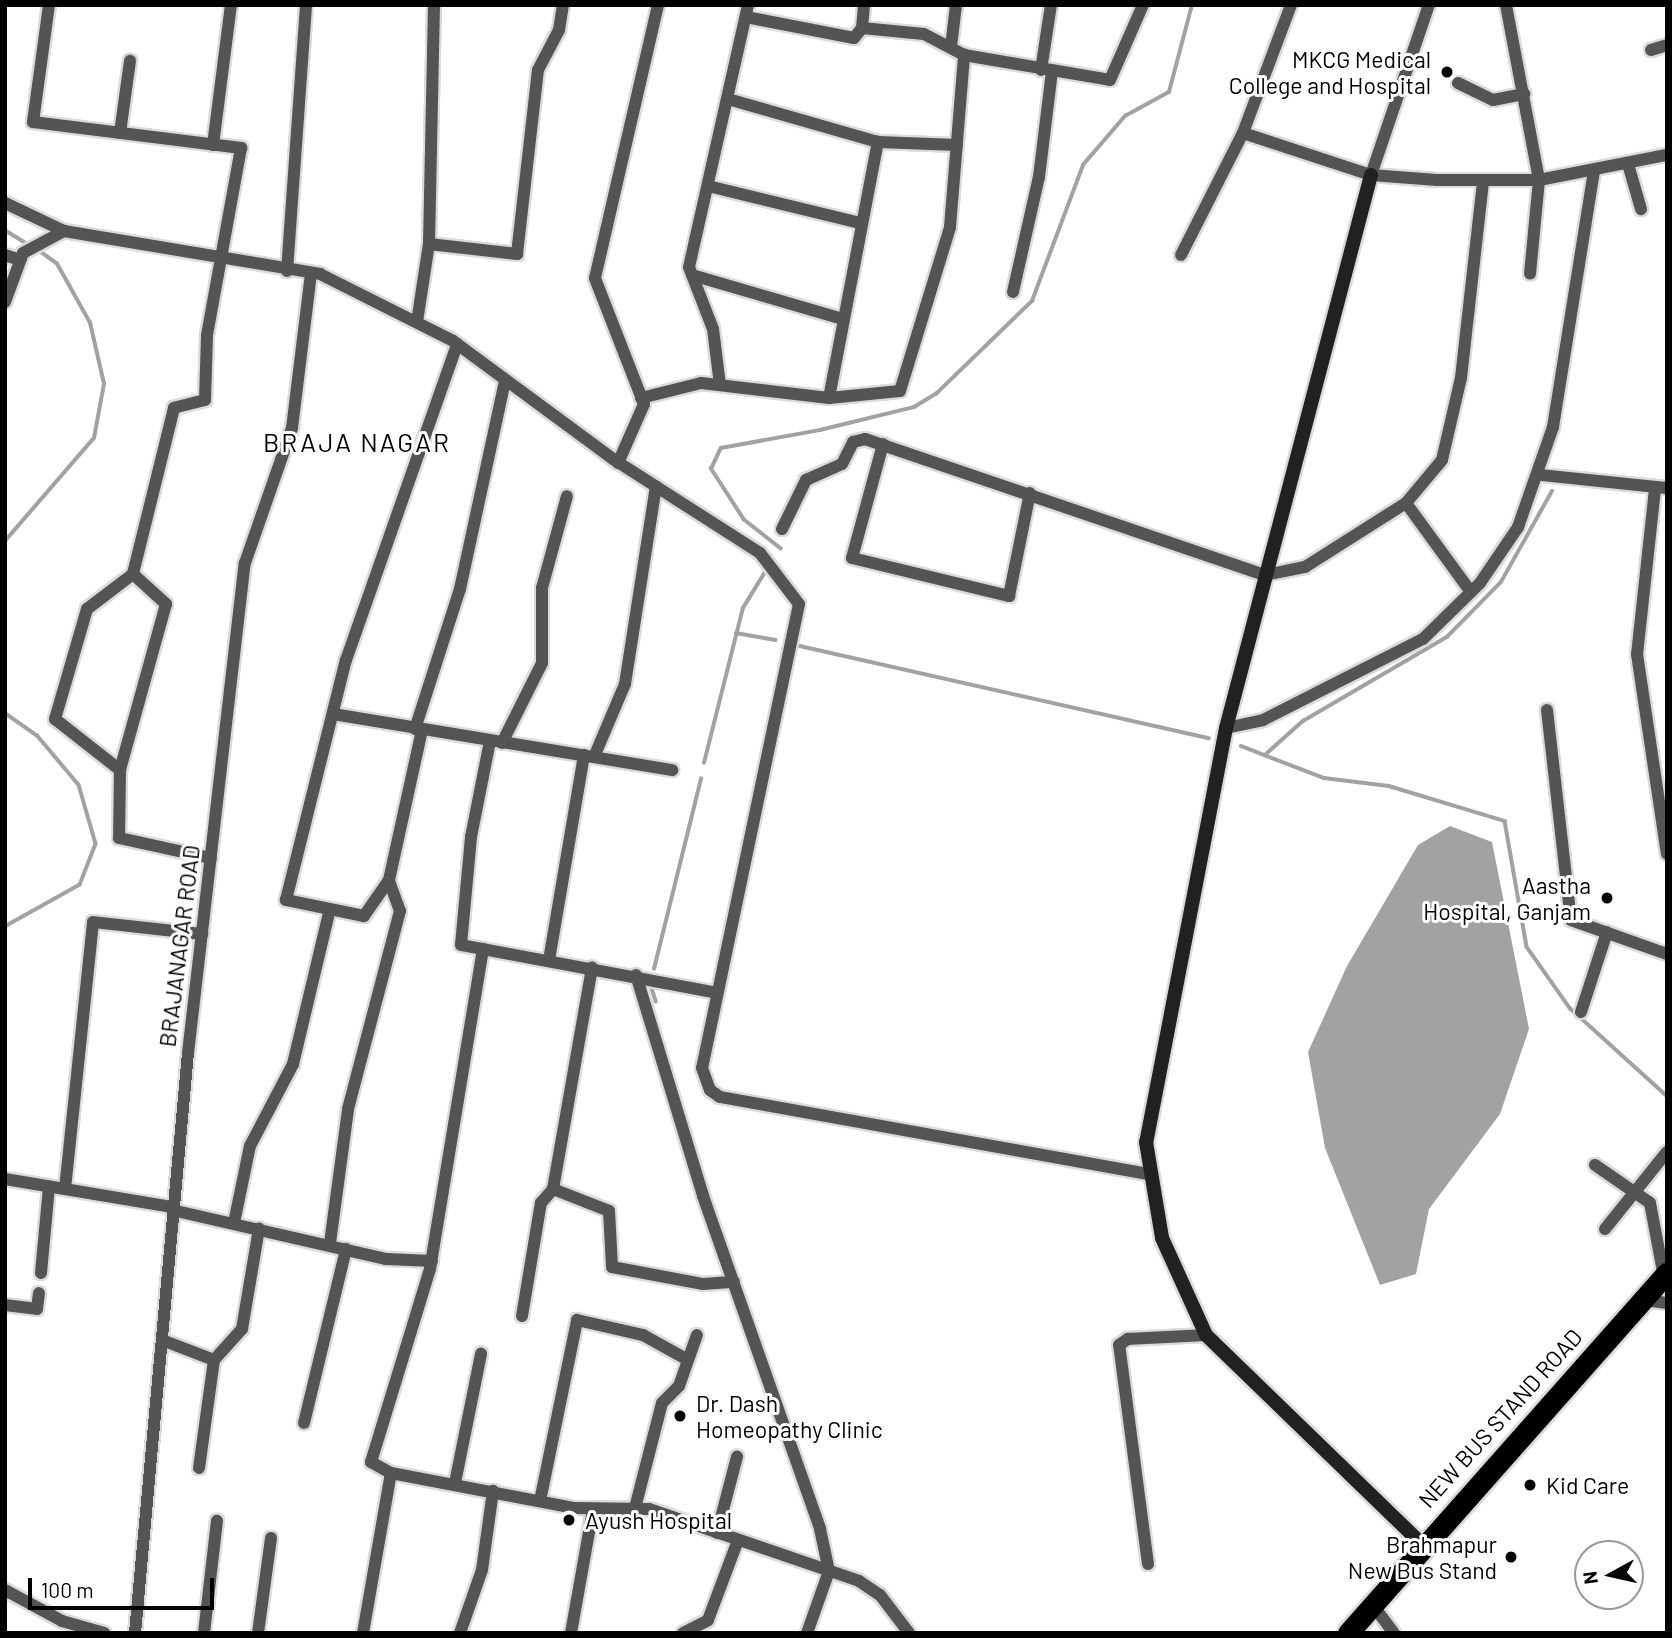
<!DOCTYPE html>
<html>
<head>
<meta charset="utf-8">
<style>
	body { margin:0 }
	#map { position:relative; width:1672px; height:1638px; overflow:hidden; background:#fff; font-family:Barlow,sans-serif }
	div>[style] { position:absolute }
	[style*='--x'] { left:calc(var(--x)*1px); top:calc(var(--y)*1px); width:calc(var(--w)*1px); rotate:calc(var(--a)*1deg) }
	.water>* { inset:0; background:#a2a2a2 }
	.stream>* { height:3.5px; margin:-1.75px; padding:0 1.75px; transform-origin:1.75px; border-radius:1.75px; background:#a2a2a2 }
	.roads { filter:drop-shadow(2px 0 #dbdbdb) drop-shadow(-2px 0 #dbdbdb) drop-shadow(0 2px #dbdbdb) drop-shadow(0 -2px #dbdbdb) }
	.street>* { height:12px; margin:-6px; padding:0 6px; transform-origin:6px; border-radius:6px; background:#545454 }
	.secondary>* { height:14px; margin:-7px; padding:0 7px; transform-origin:7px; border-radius:7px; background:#212121 }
	.highway>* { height:21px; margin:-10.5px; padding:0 10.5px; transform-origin:10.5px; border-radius:10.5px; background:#000 }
	.dots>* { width:19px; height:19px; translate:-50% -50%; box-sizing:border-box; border:4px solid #fff; border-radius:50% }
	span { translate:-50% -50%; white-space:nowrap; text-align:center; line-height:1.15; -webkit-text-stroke:6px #fff; paint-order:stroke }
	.poi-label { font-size:23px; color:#000 }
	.right { translate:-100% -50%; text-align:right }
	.left { translate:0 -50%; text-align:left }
	.street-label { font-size:23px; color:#000 }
	.quarter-label { font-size:26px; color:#000; letter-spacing:2px }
	.frame { position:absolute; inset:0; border:7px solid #000; pointer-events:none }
	.north { position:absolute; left:1574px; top:1540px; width:70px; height:70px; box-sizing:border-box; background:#fff; border:2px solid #999; border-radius:50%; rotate:262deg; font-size:19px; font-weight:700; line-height:28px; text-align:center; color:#000 }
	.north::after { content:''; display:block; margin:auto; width:24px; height:32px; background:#000; clip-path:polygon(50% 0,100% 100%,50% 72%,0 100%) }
	.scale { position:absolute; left:28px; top:1578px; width:186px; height:32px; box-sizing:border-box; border:4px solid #000; border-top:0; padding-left:9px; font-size:21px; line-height:24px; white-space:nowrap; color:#000; -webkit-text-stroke:5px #fff; paint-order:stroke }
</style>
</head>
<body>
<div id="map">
	<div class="water">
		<div style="clip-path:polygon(1450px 826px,1492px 842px,1529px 1029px,1500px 1114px,1429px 1209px,1416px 1274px,1380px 1285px,1325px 1148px,1308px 1052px,1347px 966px,1418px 845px)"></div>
	</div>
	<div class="stream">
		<div style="--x:5;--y:230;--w:28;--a:32"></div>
		<div style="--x:5;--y:541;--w:136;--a:-49.2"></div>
		<div style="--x:94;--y:438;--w:55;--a:-79.5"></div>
		<div style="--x:104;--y:384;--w:63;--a:-102.9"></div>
		<div style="--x:90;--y:323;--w:68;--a:-119.2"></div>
		<div style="--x:57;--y:264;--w:26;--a:-144"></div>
		<div style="--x:781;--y:549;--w:47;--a:-141.9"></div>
		<div style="--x:744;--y:520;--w:61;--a:-122.9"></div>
		<div style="--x:711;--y:469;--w:23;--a:-65"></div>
		<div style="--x:721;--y:448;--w:101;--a:-10.3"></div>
		<div style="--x:820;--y:430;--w:97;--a:-13.7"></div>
		<div style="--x:914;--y:407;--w:26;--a:-31"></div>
		<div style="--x:936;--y:394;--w:134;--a:-44.1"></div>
		<div style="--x:1032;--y:301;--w:145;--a:-69.4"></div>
		<div style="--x:1083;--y:165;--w:65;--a:-49.4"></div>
		<div style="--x:1125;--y:116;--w:50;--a:-28.6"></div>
		<div style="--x:1169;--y:92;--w:90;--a:-75.2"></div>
		<div style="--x:736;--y:633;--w:40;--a:10"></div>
		<div style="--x:800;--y:646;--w:419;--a:12.7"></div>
		<div style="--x:5;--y:713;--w:39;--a:35"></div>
		<div style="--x:37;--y:735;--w:65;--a:50"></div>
		<div style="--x:79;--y:785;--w:61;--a:73.9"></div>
		<div style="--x:96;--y:844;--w:44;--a:111.3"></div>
		<div style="--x:80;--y:885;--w:86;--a:150.8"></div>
		<div style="--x:1241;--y:746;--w:89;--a:21.1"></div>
		<div style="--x:1324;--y:778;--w:65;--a:7"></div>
		<div style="--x:1389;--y:786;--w:121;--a:16.8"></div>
		<div style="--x:1505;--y:821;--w:128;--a:80.1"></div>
		<div style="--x:1527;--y:947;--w:75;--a:54.8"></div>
		<div style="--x:1570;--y:1008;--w:131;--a:42.2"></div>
		<div style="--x:1266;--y:754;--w:50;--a:-41.7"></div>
		<div style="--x:1303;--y:721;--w:167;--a:-30.3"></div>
		<div style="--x:1447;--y:637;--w:77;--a:-45.5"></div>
		<div style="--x:1501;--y:582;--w:104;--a:-60.7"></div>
		<div style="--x:704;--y:763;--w:160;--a:-75.9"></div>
		<div style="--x:743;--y:608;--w:46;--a:-58.4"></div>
		<div style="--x:654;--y:969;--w:196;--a:-76.1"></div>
		<div style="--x:652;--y:988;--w:14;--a:73"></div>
	</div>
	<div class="roads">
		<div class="street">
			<div style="--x:49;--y:5;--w:118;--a:97.8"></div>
			<div style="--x:33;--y:122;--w:210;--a:7.1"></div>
			<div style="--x:241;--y:148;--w:191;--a:100.3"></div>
			<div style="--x:207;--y:336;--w:64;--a:91.8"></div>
			<div style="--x:205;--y:400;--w:32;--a:166"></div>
			<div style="--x:174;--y:408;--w:171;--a:103.9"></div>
			<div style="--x:133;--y:574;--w:58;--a:142.7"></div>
			<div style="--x:87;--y:609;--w:115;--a:106.2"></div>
			<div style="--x:55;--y:719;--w:83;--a:38.1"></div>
			<div style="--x:1291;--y:5;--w:137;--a:110.6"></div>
			<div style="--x:1243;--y:133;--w:135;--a:18.2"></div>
			<div style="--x:1371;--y:175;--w:66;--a:4.3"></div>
			<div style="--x:1437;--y:180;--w:102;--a:0"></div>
			<div style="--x:1539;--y:180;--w:130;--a:-11.1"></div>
			<div style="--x:1506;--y:5;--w:178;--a:79.3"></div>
			<div style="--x:1539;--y:180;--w:94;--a:95.5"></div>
			<div style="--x:746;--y:17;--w:110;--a:11"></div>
			<div style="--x:854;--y:38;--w:13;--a:-51"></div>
			<div style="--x:862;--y:28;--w:23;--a:-85"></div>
			<div style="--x:862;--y:28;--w:62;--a:5.5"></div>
			<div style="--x:924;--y:34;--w:45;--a:27.7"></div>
			<div style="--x:964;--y:55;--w:148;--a:9.7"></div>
			<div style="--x:1110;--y:80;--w:82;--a:-66.3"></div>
			<div style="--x:951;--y:47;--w:42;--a:-83.2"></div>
			<div style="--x:1651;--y:50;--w:17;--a:-17"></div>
			<div style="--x:1041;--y:70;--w:66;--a:-81.3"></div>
			<div style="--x:1458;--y:83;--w:39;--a:26"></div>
			<div style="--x:1493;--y:100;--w:32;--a:-11"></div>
			<div style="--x:728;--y:99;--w:156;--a:16"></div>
			<div style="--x:878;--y:142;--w:79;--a:2.2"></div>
			<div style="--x:120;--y:133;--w:73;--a:-82.1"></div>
			<div style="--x:213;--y:145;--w:141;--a:-82.7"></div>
			<div style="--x:1628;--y:164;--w:47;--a:73.9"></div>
			<div style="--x:1371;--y:175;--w:180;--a:-71.2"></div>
			<div style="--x:708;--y:186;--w:156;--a:13.7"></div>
			<div style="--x:5;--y:203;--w:65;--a:25.4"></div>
			<div style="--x:64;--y:231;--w:260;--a:9.5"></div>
			<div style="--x:320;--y:274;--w:149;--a:26.7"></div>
			<div style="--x:453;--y:341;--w:199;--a:36.4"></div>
			<div style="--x:613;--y:459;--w:174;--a:32.6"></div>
			<div style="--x:760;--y:553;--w:64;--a:52.6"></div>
			<div style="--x:799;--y:604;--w:474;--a:101.8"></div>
			<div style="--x:702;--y:1068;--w:23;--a:70"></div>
			<div style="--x:710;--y:1090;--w:12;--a:35"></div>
			<div style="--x:720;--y:1097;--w:436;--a:10.2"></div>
			<div style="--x:429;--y:244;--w:89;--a:6.5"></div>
			<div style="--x:517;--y:254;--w:185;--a:-83.5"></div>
			<div style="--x:538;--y:70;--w:45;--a:-62.3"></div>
			<div style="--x:559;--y:30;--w:25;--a:-81"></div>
			<div style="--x:5;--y:255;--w:16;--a:18"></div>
			<div style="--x:1181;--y:255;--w:137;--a:-63.1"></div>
			<div style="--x:287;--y:271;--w:267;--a:-85.9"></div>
			<div style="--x:692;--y:275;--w:156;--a:16.3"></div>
			<div style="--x:1013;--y:292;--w:118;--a:-77.3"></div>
			<div style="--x:1039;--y:177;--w:107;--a:-83"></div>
			<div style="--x:5;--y:302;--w:52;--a:-69.8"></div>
			<div style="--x:23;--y:253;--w:47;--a:-28.2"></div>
			<div style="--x:417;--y:322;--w:79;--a:-81.3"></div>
			<div style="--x:429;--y:244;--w:239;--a:-88.8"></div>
			<div style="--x:720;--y:385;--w:56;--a:-97.1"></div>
			<div style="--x:713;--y:329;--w:66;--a:-111.2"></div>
			<div style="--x:689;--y:267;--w:269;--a:-77.3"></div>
			<div style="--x:641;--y:398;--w:62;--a:-14"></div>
			<div style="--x:701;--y:383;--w:129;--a:6.7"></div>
			<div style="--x:829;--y:398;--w:71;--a:-5.6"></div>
			<div style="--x:900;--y:391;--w:171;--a:-73"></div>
			<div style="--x:950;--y:227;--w:173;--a:-85.3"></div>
			<div style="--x:829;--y:398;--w:261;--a:-79.2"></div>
			<div style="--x:883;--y:444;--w:118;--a:105.2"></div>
			<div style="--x:852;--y:558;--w:162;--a:13.6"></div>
			<div style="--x:1009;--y:596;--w:105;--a:-78.5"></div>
			<div style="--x:618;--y:463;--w:64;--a:-66.2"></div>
			<div style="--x:644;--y:404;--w:135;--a:-111.3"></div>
			<div style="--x:595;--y:278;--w:280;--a:-77"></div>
			<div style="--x:1541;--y:475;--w:127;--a:5.9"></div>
			<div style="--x:1655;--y:489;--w:166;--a:96.2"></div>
			<div style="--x:1637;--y:654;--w:202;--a:81.5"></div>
			<div style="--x:1406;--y:503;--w:110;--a:53.9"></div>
			<div style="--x:782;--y:529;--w:55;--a:-63.9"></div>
			<div style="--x:806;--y:480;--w:39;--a:-24"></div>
			<div style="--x:842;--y:464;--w:25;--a:-63"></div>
			<div style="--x:853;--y:442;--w:12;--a:-14"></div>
			<div style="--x:865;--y:439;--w:422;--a:18.8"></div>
			<div style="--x:1265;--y:575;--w:41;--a:-11.3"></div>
			<div style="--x:1305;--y:567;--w:120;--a:-32.4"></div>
			<div style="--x:1406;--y:503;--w:56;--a:-50.1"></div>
			<div style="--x:1442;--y:460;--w:84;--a:-77"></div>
			<div style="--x:1461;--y:378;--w:198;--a:-83.6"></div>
			<div style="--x:133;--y:574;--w:45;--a:42.3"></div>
			<div style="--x:166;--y:604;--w:172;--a:105.5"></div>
			<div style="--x:120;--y:770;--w:68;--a:90.8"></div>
			<div style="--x:119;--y:838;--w:94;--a:12.3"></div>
			<div style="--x:1547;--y:710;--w:211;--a:83.5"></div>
			<div style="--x:1571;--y:920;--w:102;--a:19.5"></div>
			<div style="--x:333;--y:714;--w:344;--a:9.4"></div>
			<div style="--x:1226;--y:728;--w:38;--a:-12"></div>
			<div style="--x:1263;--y:720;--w:179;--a:-26.9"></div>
			<div style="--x:1423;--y:639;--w:80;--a:-44.5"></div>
			<div style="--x:1480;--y:583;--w:68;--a:-55.8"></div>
			<div style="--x:1518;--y:527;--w:106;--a:-70.7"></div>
			<div style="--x:1553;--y:427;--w:258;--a:-80.9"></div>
			<div style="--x:415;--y:729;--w:147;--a:-72.2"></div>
			<div style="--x:460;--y:589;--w:213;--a:-77.8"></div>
			<div style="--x:422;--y:730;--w:154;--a:102.4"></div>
			<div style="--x:389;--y:880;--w:44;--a:124.8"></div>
			<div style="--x:364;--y:916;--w:80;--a:-168.4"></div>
			<div style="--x:286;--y:900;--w:247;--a:-76"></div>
			<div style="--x:346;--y:660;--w:335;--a:-70.6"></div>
			<div style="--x:490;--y:741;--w:98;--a:101.2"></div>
			<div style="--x:471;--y:837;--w:108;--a:95.3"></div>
			<div style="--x:461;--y:945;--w:260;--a:10.6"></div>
			<div style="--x:502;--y:743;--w:89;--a:-63.4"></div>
			<div style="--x:542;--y:663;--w:75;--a:-90"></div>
			<div style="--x:542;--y:588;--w:95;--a:-74.8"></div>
			<div style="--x:594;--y:757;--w:79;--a:-67"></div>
			<div style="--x:625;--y:684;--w:200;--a:-81.1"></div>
			<div style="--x:483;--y:949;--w:324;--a:99.4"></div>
			<div style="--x:430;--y:1269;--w:202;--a:107"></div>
			<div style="--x:371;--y:1462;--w:23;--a:29"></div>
			<div style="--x:391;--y:1473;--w:187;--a:10.8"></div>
			<div style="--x:575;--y:1508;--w:74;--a:0.8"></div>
			<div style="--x:649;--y:1509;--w:222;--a:18.9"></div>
			<div style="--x:859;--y:1581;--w:25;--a:34"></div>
			<div style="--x:880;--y:1595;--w:48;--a:52.7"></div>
			<div style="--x:549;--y:960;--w:208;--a:-80.3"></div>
			<div style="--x:636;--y:975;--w:231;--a:73.1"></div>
			<div style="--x:703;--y:1196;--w:353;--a:70.6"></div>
			<div style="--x:820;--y:1529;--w:43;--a:77.9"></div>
			<div style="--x:829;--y:1571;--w:66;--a:109.5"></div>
			<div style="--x:1581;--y:1012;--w:84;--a:-72"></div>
			<div style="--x:1595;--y:1165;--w:67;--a:34.6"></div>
			<div style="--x:1650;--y:1203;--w:75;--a:79.3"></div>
			<div style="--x:5;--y:1179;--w:170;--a:9.5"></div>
			<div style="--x:65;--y:1189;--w:268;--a:-84"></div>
			<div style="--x:93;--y:922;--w:110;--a:6.3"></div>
			<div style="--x:553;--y:1189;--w:60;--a:21.4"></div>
			<div style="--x:609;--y:1211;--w:56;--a:86.9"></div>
			<div style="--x:612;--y:1267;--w:93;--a:10.6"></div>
			<div style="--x:703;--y:1284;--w:31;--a:-4"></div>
			<div style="--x:172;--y:1210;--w:220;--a:12.9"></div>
			<div style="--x:386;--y:1259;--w:46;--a:2.5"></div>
			<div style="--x:234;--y:1223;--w:79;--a:-78.3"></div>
			<div style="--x:250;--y:1146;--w:93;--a:-62.3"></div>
			<div style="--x:293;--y:1064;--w:159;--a:-76.6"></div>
			<div style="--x:1605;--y:1229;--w:99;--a:-51.2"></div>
			<div style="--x:330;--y:1243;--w:135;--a:-82.3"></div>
			<div style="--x:348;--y:1109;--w:205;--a:-75.3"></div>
			<div style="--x:400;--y:911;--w:33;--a:-110"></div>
			<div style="--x:41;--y:1273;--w:87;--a:-84.7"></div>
			<div style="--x:1643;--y:1300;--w:24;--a:7"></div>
			<div style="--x:5;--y:1305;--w:32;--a:7"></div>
			<div style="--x:37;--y:1309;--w:16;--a:-83"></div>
			<div style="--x:522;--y:1316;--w:115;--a:-80.5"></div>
			<div style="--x:541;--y:1203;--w:18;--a:-49"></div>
			<div style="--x:553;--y:1189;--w:225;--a:-80"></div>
			<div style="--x:162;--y:1340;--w:56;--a:21"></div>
			<div style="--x:214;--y:1360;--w:109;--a:97.9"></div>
			<div style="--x:214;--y:1360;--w:42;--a:-47.9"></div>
			<div style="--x:242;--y:1329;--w:102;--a:-80.4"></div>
			<div style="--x:304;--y:1423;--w:179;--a:-76.4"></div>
			<div style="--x:455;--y:1483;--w:132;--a:-78.6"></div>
			<div style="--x:540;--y:1501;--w:185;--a:-78.4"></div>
			<div style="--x:577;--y:1320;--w:68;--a:12.8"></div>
			<div style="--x:643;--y:1335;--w:51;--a:29.1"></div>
			<div style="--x:635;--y:1508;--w:108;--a:-75.6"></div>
			<div style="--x:662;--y:1403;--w:24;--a:-45"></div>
			<div style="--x:679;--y:1386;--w:54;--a:-70.6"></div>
			<div style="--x:717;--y:1533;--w:79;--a:-75.3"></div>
			<div style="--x:1148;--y:1564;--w:221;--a:-97.5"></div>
			<div style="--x:1119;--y:1345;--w:11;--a:-34"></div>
			<div style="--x:1128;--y:1339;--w:78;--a:-2.9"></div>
			<div style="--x:5;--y:1590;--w:65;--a:28.5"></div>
			<div style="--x:62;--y:1621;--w:44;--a:15.9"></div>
			<div style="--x:1372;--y:1604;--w:36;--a:53"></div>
			<div style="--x:135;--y:1633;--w:582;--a:-84.78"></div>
			<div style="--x:188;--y:1053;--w:493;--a:-83.4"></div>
			<div style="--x:245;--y:563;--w:143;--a:-70.8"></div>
			<div style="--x:292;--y:428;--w:155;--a:-83"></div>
			<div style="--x:204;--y:1633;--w:113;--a:-83.4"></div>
			<div style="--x:258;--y:1633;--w:96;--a:-82.2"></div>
			<div style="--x:363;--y:1633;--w:162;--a:-80.1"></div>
			<div style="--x:460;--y:1633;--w:67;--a:-70.8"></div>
			<div style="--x:482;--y:1570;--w:80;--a:-82.1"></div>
			<div style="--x:571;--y:1633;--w:126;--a:-79.9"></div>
			<div style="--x:683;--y:1633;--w:28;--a:-27"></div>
			<div style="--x:708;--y:1620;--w:85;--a:-69.4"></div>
		</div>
		<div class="secondary">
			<div style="--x:1371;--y:175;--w:572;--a:104.69"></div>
			<div style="--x:1226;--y:728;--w:422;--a:100.9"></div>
			<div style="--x:1146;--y:1142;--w:97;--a:80.5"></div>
			<div style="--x:1162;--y:1238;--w:107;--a:65.6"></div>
			<div style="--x:1206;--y:1335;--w:299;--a:44.1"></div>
		</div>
		<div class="highway">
			<div style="--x:1348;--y:1633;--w:481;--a:-48.5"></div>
		</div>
	</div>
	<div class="dots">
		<div style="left:1447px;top:72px;background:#000"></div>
		<div style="left:1607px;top:898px;background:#000"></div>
		<div style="left:680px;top:1416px;background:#000"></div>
		<div style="left:1530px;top:1485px;background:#000"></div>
		<div style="left:569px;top:1520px;background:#000"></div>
		<div style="left:1511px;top:1557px;background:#000"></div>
	</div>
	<div class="poi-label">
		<span class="right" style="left:1431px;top:72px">MKCG Medical<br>College and Hospital</span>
		<span class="right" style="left:1591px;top:898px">Aastha<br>Hospital, Ganjam</span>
		<span class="left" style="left:696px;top:1416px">Dr. Dash<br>Homeopathy Clinic</span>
		<span class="left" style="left:1546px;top:1485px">Kid Care</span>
		<span class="left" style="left:585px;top:1520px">Ayush Hospital</span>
		<span class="right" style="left:1497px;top:1557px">Brahmapur<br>New Bus Stand</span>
	</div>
	<div class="street-label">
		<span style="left:179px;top:946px;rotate:-83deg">BRAJANAGAR ROAD</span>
		<span style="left:1500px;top:1418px;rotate:-48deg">NEW BUS STAND ROAD</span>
	</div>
	<div class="quarter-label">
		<span style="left:357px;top:442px">BRAJA NAGAR</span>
	</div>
	<div class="frame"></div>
	<div class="north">N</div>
	<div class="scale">100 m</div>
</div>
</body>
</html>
